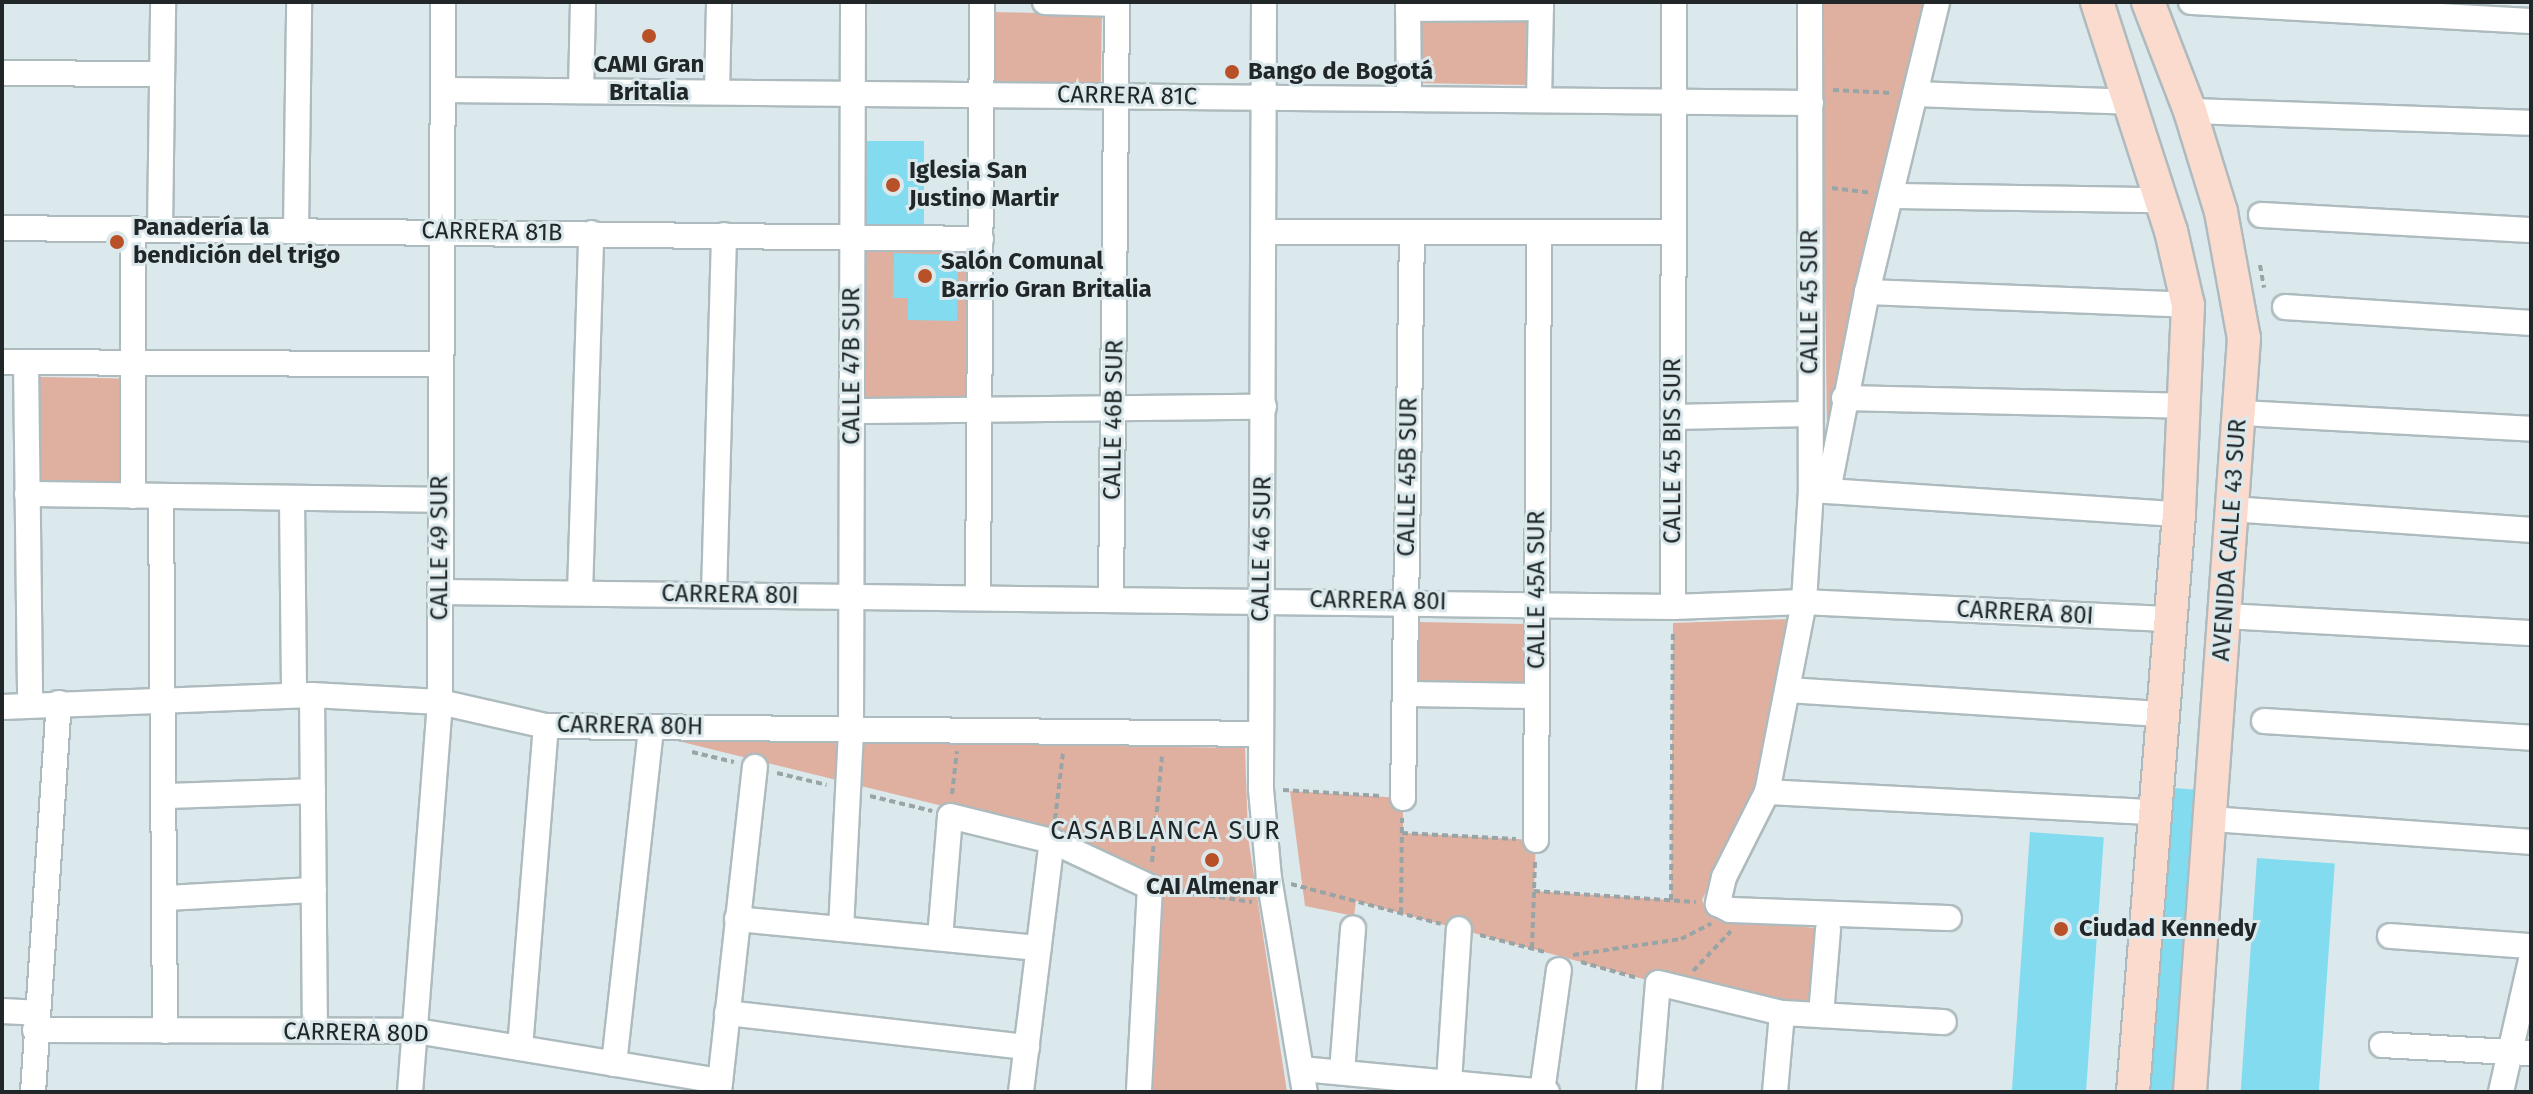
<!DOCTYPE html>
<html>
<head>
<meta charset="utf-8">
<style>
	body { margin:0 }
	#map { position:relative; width:2533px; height:1094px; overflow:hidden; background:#dbe9ed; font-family:"Fira Sans",sans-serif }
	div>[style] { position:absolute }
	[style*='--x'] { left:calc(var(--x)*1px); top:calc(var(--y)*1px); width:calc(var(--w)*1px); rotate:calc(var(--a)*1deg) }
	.green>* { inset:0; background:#dfb09f; transform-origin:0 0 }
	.building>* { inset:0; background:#83dbef; transform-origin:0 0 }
	.path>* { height:4px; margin-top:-2px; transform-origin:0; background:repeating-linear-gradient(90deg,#99a4a7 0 6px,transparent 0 10px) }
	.roads { filter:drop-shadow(2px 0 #aebbbe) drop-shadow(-2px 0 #aebbbe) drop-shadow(0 2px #aebbbe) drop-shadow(0 -2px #aebbbe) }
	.minor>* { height:24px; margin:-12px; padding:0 12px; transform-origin:12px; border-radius:12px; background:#fff }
	.major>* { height:32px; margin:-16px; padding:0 16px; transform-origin:16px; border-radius:16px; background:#fcdbcf }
	.dots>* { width:22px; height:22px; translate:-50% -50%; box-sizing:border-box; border:4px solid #dbe9ed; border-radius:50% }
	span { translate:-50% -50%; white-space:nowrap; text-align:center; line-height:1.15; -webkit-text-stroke:6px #dbe9ed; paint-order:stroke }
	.poi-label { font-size:24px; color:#212728; font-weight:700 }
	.left { translate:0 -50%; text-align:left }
	.street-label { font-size:24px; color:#212728 }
	.neighbourhood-label { font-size:26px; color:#212728; letter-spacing:2px }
	.frame { position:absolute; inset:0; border:4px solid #212728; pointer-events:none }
</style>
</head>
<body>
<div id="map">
	<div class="green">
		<div style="clip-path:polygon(1820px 2px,1937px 2px,1828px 491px,1823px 160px)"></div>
		<div style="left:992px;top:12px;width:110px;height:73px;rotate:1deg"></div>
		<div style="left:1416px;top:16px;width:115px;height:67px;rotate:1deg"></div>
		<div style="left:860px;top:249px;width:112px;height:156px"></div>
		<div style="left:39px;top:377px;width:86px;height:111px;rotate:1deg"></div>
		<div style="clip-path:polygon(1791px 619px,1758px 787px,1702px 900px,1707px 913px,1719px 920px,1828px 929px,1822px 1002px,1781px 1006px,1658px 983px,1356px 901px,1354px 916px,1305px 906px,1290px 791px,1403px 798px,1403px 833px,1536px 840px,1534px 891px,1671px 900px,1673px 623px)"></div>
		<div style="left:1416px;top:622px;width:109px;height:68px;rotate:1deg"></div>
		<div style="clip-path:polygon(670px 739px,1245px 748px,1248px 837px,1287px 1092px,1152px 1092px,1162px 879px,1048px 832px)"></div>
	</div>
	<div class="building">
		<div style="left:863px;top:141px;width:61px;height:88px"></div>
		<div style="clip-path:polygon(894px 253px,958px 255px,957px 321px,908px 320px,908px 298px,893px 298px)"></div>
		<div style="left:2164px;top:787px;width:43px;height:306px;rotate:5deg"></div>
		<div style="left:2030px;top:832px;width:74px;height:261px;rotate:4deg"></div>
		<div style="left:2257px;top:858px;width:78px;height:235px;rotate:4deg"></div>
	</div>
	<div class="path">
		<div style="--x:1833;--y:90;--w:59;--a:2.9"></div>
		<div style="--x:1832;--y:188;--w:39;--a:7"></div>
		<div style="--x:2260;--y:265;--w:23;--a:80"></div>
		<div style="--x:692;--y:752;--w:43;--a:13.4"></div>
		<div style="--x:777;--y:773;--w:51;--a:13.5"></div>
		<div style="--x:1283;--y:790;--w:99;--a:3.5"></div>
		<div style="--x:952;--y:794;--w:43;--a:-83.4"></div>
		<div style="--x:870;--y:796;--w:64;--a:13.6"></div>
		<div style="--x:1055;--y:819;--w:66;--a:-83.1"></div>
		<div style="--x:1402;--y:833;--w:114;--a:3"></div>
		<div style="--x:1152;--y:862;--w:106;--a:-84.6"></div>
		<div style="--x:1291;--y:884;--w:155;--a:14.9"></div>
		<div style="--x:1170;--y:890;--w:83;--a:8.3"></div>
		<div style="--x:1534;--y:891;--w:162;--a:3.9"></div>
		<div style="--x:1671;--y:900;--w:270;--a:-89.6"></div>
		<div style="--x:1401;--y:913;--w:95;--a:-89.4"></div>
		<div style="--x:1480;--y:935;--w:67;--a:14.7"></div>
		<div style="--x:1532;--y:948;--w:87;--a:-88"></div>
		<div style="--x:1573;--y:955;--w:109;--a:-8.4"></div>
		<div style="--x:1681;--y:939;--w:34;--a:-27"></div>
		<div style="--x:1581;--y:962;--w:59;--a:15.7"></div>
		<div style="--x:1693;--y:971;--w:55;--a:-46.5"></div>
	</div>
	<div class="roads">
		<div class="minor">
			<div style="--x:1045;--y:2;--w:72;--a:1.6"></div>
			<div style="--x:1264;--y:2;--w:787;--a:90.22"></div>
			<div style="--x:1261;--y:789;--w:89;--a:84.9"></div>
			<div style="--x:1269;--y:878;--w:217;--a:80.5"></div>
			<div style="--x:1408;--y:2;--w:97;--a:89.4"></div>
			<div style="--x:1810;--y:2;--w:488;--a:89.9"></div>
			<div style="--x:1811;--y:490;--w:112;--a:93.6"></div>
			<div style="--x:1804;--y:602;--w:194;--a:101"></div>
			<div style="--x:1767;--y:792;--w:95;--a:116.8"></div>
			<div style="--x:1724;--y:877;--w:28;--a:103"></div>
			<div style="--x:1718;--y:904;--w:13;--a:27"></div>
			<div style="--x:1730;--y:910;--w:219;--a:2.1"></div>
			<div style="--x:2191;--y:2;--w:341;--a:3.2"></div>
			<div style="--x:1408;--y:9;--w:133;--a:-0.4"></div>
			<div style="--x:2;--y:73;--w:160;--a:0.4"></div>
			<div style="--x:443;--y:90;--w:1368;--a:0.54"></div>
			<div style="--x:581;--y:91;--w:89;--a:-88.7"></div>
			<div style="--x:717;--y:92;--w:90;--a:-88.7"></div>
			<div style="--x:1915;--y:94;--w:214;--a:2.1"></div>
			<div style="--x:1539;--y:100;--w:98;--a:-88.8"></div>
			<div style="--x:2190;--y:111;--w:341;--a:2"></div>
			<div style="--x:1893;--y:196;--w:268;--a:0.9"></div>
			<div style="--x:2261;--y:215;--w:270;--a:3.2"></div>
			<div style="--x:2;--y:228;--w:979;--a:0.64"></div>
			<div style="--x:160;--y:229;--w:227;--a:-89.2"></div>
			<div style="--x:296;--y:230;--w:228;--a:-89.2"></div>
			<div style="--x:1264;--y:232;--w:410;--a:0"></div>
			<div style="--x:1867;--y:292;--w:321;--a:2.3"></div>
			<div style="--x:2285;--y:307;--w:247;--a:3.7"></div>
			<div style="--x:2;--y:362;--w:439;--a:0.3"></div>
			<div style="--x:26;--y:362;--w:342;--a:89.3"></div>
			<div style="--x:1844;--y:398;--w:343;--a:1.3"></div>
			<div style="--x:852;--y:411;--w:412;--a:-0.6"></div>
			<div style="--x:2240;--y:413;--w:291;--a:3.1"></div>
			<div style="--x:1673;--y:417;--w:137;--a:-1.3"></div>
			<div style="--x:1813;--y:490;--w:367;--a:3.8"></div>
			<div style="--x:1828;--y:491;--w:203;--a:-78.9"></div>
			<div style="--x:1867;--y:292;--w:298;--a:-76.4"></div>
			<div style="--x:27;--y:494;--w:414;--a:0.8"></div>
			<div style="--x:133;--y:496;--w:267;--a:-90"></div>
			<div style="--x:161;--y:496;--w:535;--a:89.57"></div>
			<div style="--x:292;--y:498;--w:197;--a:89.4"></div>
			<div style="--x:2232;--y:509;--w:300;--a:4"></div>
			<div style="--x:440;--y:592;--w:1233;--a:0.7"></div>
			<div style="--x:1673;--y:607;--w:131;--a:-2.2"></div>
			<div style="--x:1804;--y:602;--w:367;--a:2.7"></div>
			<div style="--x:580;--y:593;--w:360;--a:-88.2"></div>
			<div style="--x:714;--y:594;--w:359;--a:-88.4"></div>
			<div style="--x:978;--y:597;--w:595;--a:-89.61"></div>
			<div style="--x:1111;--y:598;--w:596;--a:-89.42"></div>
			<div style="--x:1673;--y:607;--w:605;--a:-89.91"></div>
			<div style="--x:2224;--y:616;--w:307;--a:3.2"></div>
			<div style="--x:1788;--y:690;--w:376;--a:3.7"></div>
			<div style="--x:1405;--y:694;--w:131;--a:0.9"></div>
			<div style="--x:312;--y:695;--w:336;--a:89.5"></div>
			<div style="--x:2;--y:707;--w:310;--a:-2.2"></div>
			<div style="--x:312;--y:695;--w:128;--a:3.1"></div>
			<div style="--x:440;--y:702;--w:109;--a:12.8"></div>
			<div style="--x:546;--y:726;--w:715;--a:0.64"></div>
			<div style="--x:2264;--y:721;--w:268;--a:3.6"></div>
			<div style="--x:1767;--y:792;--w:389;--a:3"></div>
			<div style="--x:164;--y:796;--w:149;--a:-1.9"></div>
			<div style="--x:1403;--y:798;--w:566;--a:-89.09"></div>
			<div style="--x:2211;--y:819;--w:321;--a:4.1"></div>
			<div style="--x:1536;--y:840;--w:608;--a:-89.72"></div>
			<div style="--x:165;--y:898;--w:149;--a:-3.1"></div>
			<div style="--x:737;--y:919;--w:303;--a:5.5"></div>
			<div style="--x:841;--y:929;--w:200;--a:-87.1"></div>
			<div style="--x:851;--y:729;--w:727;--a:-89.84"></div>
			<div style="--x:2390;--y:936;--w:141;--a:4.1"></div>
			<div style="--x:940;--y:938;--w:122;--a:-85.3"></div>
			<div style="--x:950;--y:816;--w:105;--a:13.8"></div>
			<div style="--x:1052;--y:841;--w:108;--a:25.1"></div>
			<div style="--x:1150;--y:887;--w:205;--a:93.1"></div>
			<div style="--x:2;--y:1011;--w:35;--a:3"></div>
			<div style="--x:727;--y:1013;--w:302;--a:6.5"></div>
			<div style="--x:1821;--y:1015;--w:86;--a:-85.3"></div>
			<div style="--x:35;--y:1030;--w:382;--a:0.1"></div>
			<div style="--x:417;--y:1031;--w:307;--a:9.4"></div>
			<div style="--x:2382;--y:1045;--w:149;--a:3.1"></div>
			<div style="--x:520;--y:1048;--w:323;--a:-85.4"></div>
			<div style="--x:614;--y:1064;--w:339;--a:-83.7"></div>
			<div style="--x:1302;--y:1069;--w:246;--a:5.4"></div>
			<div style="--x:1342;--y:1072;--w:144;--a:-85.6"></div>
			<div style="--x:1449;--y:1082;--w:153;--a:-86.3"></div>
			<div style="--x:33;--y:1092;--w:390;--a:-86.2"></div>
			<div style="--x:410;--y:1092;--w:391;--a:-85.6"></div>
			<div style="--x:440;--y:702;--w:700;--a:-89.75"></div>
			<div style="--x:719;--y:1092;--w:327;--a:-83.7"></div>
			<div style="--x:1021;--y:1092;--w:253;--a:-83"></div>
			<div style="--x:1542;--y:1092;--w:123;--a:-82.1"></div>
			<div style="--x:1649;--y:1092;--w:109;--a:-85.3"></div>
			<div style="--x:1658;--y:983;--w:128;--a:13.6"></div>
			<div style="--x:1782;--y:1013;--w:162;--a:3.2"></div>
			<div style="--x:1775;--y:1092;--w:79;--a:-84.9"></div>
			<div style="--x:2501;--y:1092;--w:135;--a:-77.2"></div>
		</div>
		<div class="major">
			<div style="--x:2097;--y:2;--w:241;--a:72.1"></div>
			<div style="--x:2171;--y:231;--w:76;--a:77.1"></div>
			<div style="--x:2188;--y:305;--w:209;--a:92.5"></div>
			<div style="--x:2179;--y:514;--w:580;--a:94.55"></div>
			<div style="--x:2148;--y:2;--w:117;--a:68.9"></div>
			<div style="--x:2190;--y:111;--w:106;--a:72.9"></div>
			<div style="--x:2221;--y:212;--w:128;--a:79.7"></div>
			<div style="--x:2244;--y:338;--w:756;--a:94.1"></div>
		</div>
	</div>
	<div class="dots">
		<div style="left:649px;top:36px;background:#b85128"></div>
		<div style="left:1232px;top:72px;background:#b85128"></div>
		<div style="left:893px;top:185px;background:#b85128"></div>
		<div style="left:117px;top:242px;background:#b85128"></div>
		<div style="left:925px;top:276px;background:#b85128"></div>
		<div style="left:1212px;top:860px;background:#b85128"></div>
		<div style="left:2061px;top:929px;background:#b85128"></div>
	</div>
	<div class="poi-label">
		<span style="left:649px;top:79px">CAMI Gran<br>Britalia</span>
		<span class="left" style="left:1248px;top:72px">Bango de Bogotá</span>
		<span class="left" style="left:909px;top:185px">Iglesia San<br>Justino Martir</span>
		<span class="left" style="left:133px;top:242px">Panadería la<br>bendición del trigo</span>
		<span class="left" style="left:941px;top:276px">Salón Comunal<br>Barrio Gran Britalia</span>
		<span style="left:1212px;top:887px">CAI Almenar</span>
		<span class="left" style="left:2079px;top:929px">Ciudad Kennedy</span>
	</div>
	<div class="street-label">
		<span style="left:1127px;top:96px;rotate:1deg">CARRERA 81C</span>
		<span style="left:492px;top:232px;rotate:1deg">CARRERA 81B</span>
		<span style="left:1810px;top:302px;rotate:-90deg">CALLE 45 SUR</span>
		<span style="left:852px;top:366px;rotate:-90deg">CALLE 47B SUR</span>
		<span style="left:1114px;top:420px;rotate:-89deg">CALLE 46B SUR</span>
		<span style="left:1673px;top:451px;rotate:-90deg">CALLE 45 BIS SUR</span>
		<span style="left:1408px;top:477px;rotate:-89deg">CALLE 45B SUR</span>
		<span style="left:2230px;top:540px;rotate:-86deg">AVENIDA CALLE 43 SUR</span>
		<span style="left:440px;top:548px;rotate:-90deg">CALLE 49 SUR</span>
		<span style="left:1262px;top:549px;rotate:-89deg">CALLE 46 SUR</span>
		<span style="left:1537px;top:590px;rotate:-90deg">CALLE 45A SUR</span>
		<span style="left:730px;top:595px;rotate:1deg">CARRERA 80I</span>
		<span style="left:1378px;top:601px;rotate:1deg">CARRERA 80I</span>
		<span style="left:2025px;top:613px;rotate:3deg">CARRERA 80I</span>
		<span style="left:630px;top:726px;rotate:1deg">CARRERA 80H</span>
		<span style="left:356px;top:1033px;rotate:1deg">CARRERA 80D</span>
	</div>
	<div class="neighbourhood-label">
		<span style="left:1166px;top:831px">CASABLANCA SUR</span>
	</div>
	<div class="frame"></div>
</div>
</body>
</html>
